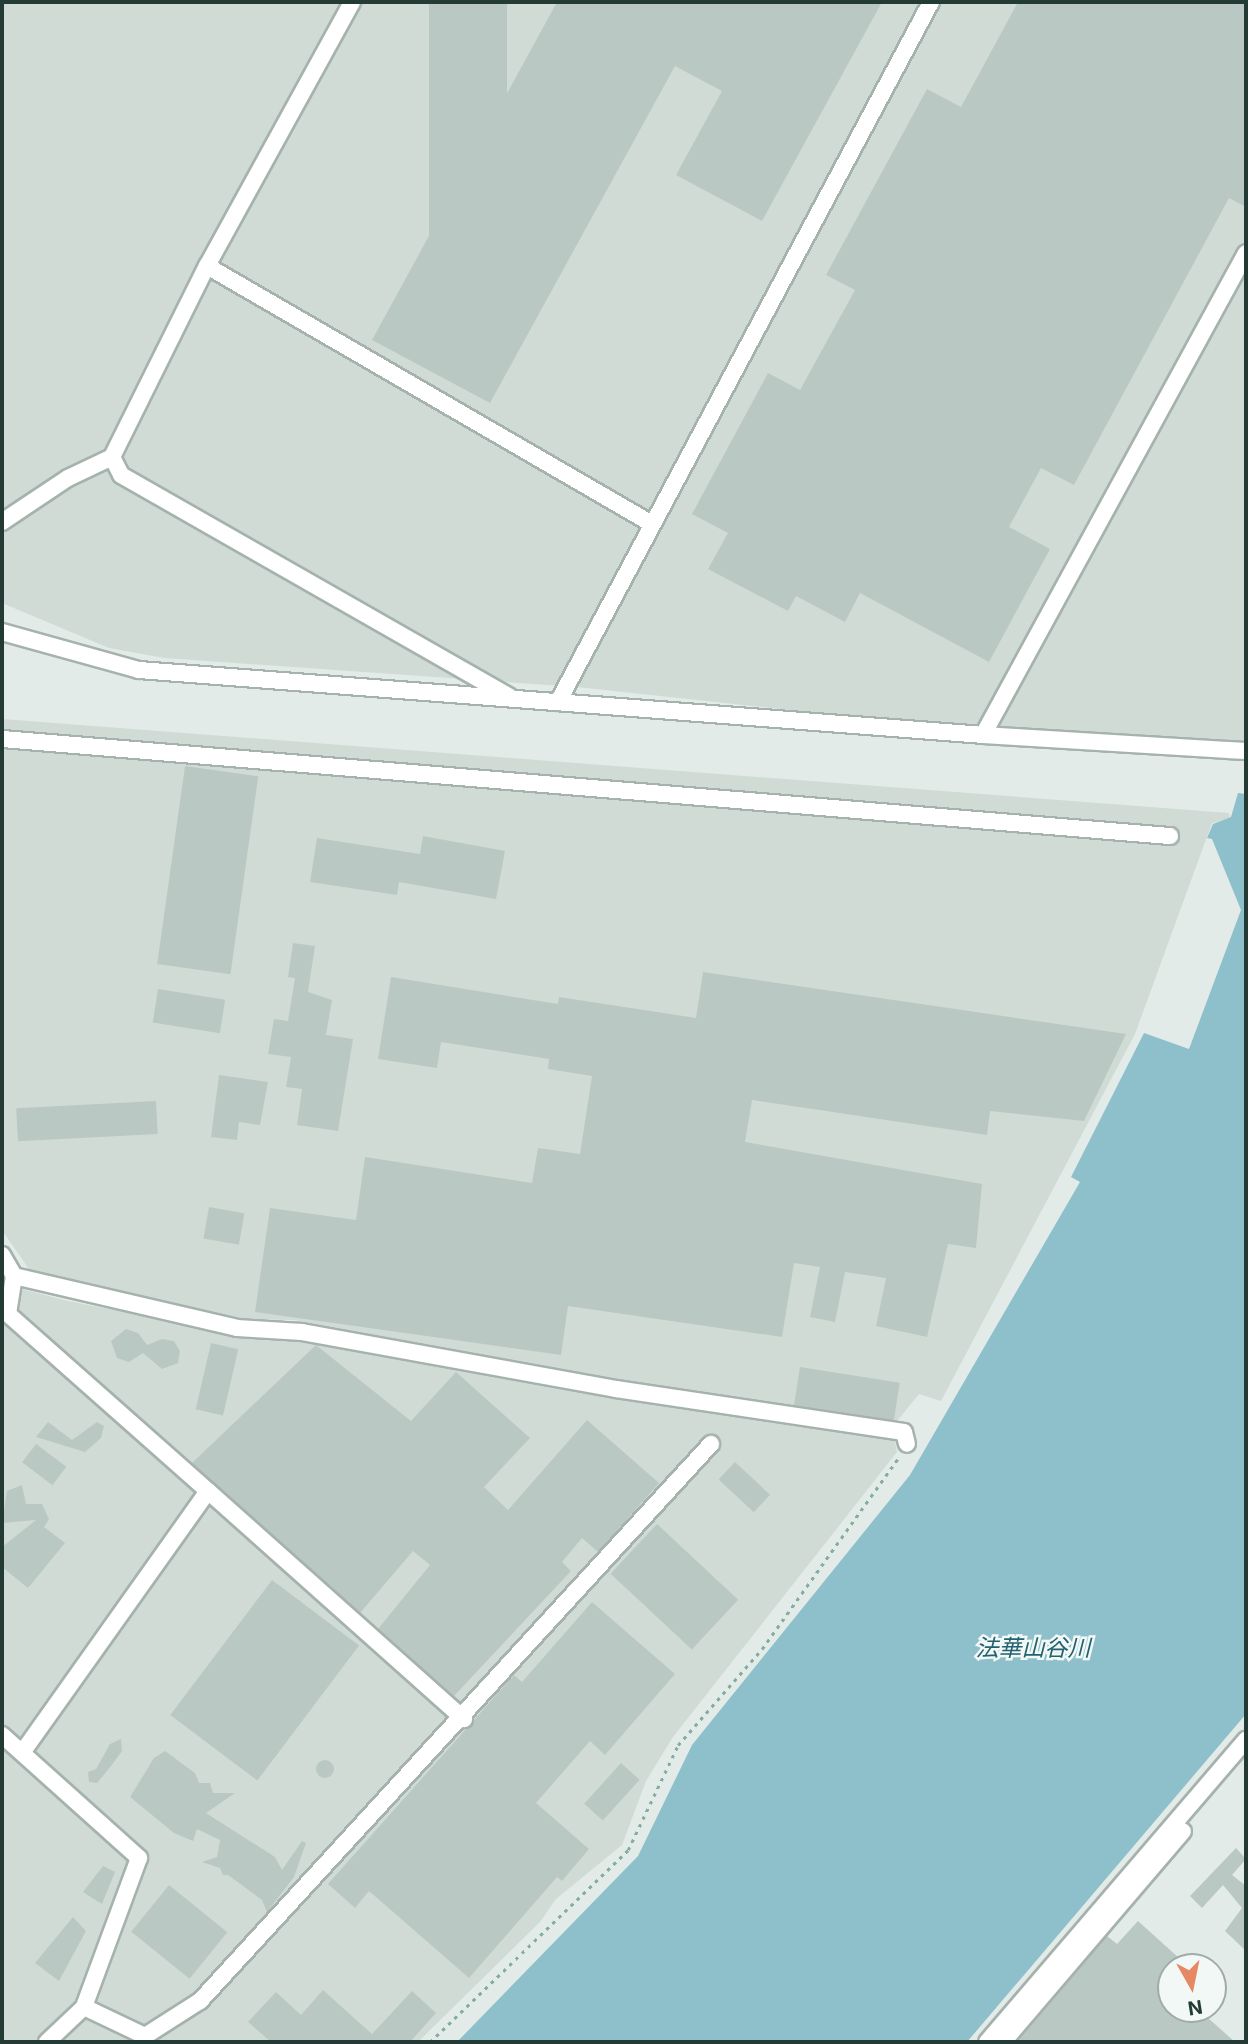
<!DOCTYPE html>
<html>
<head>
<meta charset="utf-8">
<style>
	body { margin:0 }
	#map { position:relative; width:1248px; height:2044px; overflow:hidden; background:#e2ebe7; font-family:Inter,"Noto Sans JP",sans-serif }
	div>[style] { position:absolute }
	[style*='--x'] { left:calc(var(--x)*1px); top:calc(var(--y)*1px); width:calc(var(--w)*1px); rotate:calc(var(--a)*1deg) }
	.built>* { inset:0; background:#d0dbd6 }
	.water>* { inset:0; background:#8ec0cc }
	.building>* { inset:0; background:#bac8c3; transform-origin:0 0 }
	.round { border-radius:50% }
	.path>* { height:2.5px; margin-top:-1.25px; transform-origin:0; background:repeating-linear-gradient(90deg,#85aca1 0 3.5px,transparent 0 8.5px) }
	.roads { filter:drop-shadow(2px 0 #a5b2ae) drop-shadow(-2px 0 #a5b2ae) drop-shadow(0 2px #a5b2ae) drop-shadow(0 -2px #a5b2ae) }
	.minor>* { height:16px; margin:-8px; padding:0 8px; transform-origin:8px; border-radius:8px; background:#fff }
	span { translate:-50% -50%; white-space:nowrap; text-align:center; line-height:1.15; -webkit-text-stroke:5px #f2f8f5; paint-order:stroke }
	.water-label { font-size:23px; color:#226271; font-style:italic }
	.frame { position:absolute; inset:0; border:4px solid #233a35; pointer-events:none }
	.north { position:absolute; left:1157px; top:1953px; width:70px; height:70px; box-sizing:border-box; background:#f2f8f5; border:2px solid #9faca8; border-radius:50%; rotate:171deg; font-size:19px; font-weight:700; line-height:28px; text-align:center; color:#233a35 }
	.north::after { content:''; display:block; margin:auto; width:24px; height:32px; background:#e78864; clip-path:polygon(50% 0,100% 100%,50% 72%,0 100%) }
</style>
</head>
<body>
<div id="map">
	<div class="built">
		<div style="clip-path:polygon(2px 2px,1246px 2px,1246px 759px,577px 687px,164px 658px,109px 648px,2px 603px)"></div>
		<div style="clip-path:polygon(2px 719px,1229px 813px,1230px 818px,1212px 823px,1135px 1034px,941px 1401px,919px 1394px,897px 1421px,618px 1381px,295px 1320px,245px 1319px,33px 1275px,2px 1230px)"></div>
		<div style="clip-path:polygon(2px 1273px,14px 1287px,68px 1301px,232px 1333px,290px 1334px,894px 1437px,897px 1452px,673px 1737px,646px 1781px,622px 1845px,556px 1899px,540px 1922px,418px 2042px,2px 2042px)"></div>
	</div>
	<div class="water">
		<div style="clip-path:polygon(1238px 793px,1246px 794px,1246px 1714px,967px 2042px,457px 2042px,638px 1856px,692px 1745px,910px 1475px,1080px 1182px,1071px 1177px,1144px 1033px,1189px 1049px,1241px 910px,1212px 839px,1207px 838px,1213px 824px,1231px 817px)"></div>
	</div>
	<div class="building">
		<div style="left:429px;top:2px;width:78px;height:319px"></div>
		<div style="clip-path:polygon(557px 2px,882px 2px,762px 221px,676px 175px,722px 91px,675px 66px,490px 403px,372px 340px)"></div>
		<div style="clip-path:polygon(1018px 2px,1246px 2px,1246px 207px,1229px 198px,1074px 485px,1041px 468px,1009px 527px,1050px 549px,989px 662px,860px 593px,845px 622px,796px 596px,788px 611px,708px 569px,728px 533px,692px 514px,768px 373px,800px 390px,855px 290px,826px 275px,927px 89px,961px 107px)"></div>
		<div style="left:185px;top:766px;width:74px;height:200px;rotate:8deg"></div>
		<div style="clip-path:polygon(423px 836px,505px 851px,496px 899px,399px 882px,397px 895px,310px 882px,317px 838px,420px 854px)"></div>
		<div style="clip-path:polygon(293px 943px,315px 946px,308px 992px,332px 1000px,326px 1035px,353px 1039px,338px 1131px,297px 1125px,302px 1089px,286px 1087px,291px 1057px,268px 1054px,274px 1019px,288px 1021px,295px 978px,288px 977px)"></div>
		<div style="clip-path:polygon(703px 972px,1126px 1034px,1084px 1121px,990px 1111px,987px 1135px,752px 1100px,745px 1142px,982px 1184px,976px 1248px,948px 1244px,927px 1337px,876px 1326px,886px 1278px,845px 1272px,835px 1322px,810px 1317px,820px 1267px,794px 1263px,782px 1337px,568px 1306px,561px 1355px,255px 1312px,270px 1208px,356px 1220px,365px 1157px,532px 1183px,538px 1148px,580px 1154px,592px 1076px,548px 1069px,549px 1059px,441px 1042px,437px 1068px,378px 1059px,391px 977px,558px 1004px,559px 997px,696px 1018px)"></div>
		<div style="left:158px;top:989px;width:68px;height:34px;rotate:9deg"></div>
		<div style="clip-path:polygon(219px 1075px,268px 1082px,260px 1125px,239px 1122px,237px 1140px,211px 1137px)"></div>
		<div style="left:156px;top:1101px;width:33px;height:140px;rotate:87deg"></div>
		<div style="left:209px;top:1207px;width:36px;height:32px;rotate:10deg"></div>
		<div style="clip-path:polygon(126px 1329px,138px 1333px,147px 1345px,162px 1339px,174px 1341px,180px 1351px,178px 1363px,162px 1369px,143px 1353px,129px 1362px,117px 1358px,111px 1341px)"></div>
		<div style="left:211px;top:1343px;width:28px;height:68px;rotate:13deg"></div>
		<div style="clip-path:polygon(316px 1345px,411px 1421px,456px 1372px,530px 1438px,484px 1487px,508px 1510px,587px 1420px,659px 1483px,598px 1552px,582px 1538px,562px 1562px,571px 1571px,454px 1696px,378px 1629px,430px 1565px,413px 1551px,360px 1613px,192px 1463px)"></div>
		<div style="left:800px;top:1367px;width:101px;height:39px;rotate:9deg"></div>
		<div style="clip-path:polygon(48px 1422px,72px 1440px,97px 1422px,104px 1426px,101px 1438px,85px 1452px,36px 1437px)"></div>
		<div style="left:36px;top:1444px;width:38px;height:23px;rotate:37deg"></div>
		<div style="left:735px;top:1462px;width:48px;height:24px;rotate:43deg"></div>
		<div style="clip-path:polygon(22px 1485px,26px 1504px,42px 1504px,49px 1519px,44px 1527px,65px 1543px,28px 1588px,2px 1567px,2px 1547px,36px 1520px,2px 1523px,7px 1491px)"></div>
		<div style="left:657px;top:1524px;width:111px;height:68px;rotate:43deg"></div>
		<div style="left:272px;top:1580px;width:109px;height:169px;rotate:37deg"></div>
		<div style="clip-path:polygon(592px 1602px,675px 1674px,605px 1755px,590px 1741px,536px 1803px,589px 1849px,562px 1881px,557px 1877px,469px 1978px,369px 1891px,355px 1908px,328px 1884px,514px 1675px,522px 1682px)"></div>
		<div style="clip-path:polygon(121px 1739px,122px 1751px,111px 1766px,97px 1783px,89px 1782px,88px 1772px,96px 1769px,110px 1744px)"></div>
		<div style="clip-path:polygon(165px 1751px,195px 1773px,199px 1783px,210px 1783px,213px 1793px,235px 1793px,206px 1813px,275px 1857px,282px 1870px,302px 1841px,306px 1843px,294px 1877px,267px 1912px,262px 1900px,228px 1875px,223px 1875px,220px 1868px,202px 1862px,217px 1857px,220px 1840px,197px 1829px,193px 1841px,174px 1833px,130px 1797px,154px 1758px)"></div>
		<div class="round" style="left:316px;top:1760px;width:18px;height:18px"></div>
		<div style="left:621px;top:1763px;width:25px;height:55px;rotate:42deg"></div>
		<div style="clip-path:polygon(1236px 1848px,1246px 1859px,1232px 1875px,1246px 1886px,1246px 1951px,1225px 1931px,1242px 1908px,1223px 1885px,1202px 1908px,1190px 1896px)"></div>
		<div style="clip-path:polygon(103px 1866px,115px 1872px,102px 1904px,83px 1892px)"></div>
		<div style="left:169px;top:1885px;width:75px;height:60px;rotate:39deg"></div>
		<div style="clip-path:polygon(73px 1917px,86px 1931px,59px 1981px,35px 1963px)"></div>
		<div style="clip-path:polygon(1138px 1921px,1189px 1967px,1171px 1967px,1171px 2009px,1198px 2009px,1235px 2042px,1017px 2042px,1107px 1936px,1117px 1944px)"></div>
		<div style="clip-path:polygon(323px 1990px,372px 2034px,412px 1991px,436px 2013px,410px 2042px,271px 2042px,248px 2022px,276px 1992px,301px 2015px)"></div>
	</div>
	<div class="path">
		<div style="--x:430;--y:2042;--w:276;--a:-44.1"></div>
		<div style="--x:628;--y:1850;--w:116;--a:-64.5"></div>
		<div style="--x:678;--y:1745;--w:128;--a:-48.8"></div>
		<div style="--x:762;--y:1649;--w:236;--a:-54.5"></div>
	</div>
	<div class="roads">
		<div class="minor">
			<div style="--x:207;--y:266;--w:514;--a:30.1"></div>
			<div style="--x:112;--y:457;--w:20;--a:63"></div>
			<div style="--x:121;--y:475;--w:447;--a:29.7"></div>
			<div style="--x:2;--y:522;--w:79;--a:-33.7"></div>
			<div style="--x:68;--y:478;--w:49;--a:-25.5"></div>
			<div style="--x:112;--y:457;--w:213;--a:-63.6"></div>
			<div style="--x:207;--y:266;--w:301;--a:-61.2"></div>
			<div style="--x:2;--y:632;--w:142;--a:15.5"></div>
			<div style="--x:139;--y:670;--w:846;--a:4.4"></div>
			<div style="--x:983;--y:735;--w:263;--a:3.5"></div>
			<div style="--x:558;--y:702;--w:793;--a:-61.95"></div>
			<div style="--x:983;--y:735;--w:549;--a:-61.38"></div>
			<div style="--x:2;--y:739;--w:1172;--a:4.75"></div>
			<div style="--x:2;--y:1255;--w:24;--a:60"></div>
			<div style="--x:14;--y:1276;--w:229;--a:13.1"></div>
			<div style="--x:237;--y:1328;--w:65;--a:3.5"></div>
			<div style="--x:302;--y:1332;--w:319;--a:10.3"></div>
			<div style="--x:616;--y:1389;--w:291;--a:8.5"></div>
			<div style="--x:904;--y:1432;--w:12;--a:76"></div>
			<div style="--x:14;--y:1276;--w:38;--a:99"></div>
			<div style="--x:8;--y:1314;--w:267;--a:41.5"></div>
			<div style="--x:208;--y:1491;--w:319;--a:125.4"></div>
			<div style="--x:208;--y:1491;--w:343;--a:41.7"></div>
			<div style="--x:2;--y:1735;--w:184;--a:41.9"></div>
			<div style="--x:139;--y:1858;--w:159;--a:110.3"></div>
			<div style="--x:84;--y:2007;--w:51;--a:136.6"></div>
			<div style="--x:84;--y:2007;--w:68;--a:25.4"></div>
			<div style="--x:145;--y:2036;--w:65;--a:-32.5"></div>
			<div style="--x:200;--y:2001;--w:756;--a:-47.47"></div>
			<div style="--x:987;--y:2042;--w:398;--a:-49.4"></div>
			<div style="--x:1003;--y:2042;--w:277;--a:-49.5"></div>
		</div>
	</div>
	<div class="water-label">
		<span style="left:1033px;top:1648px">法華山谷川</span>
	</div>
	<div class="frame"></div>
	<div class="north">N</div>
</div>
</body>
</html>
